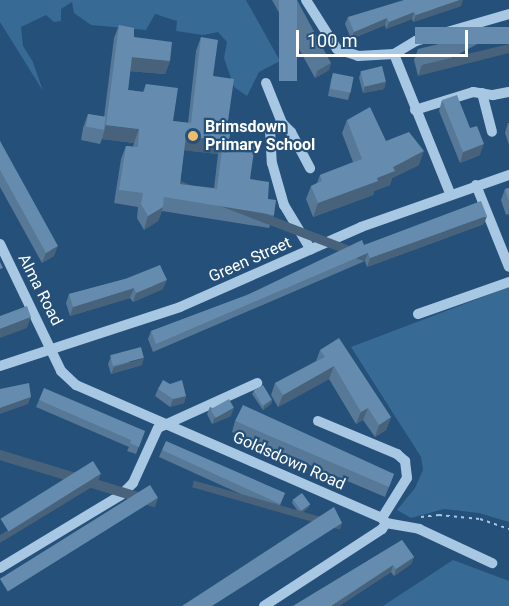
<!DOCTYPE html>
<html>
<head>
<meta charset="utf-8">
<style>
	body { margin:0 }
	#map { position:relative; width:509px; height:606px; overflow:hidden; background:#255079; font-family:Roboto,sans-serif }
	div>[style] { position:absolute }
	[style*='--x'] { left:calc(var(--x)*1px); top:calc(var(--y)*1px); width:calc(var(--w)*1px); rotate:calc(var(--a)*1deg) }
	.green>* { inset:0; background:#386a96 }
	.path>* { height:2px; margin-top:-1px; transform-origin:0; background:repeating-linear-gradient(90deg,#a7c7e3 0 3px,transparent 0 7.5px) }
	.minor>* { height:10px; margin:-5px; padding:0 5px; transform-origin:5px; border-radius:5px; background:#a7c7e3 }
	.wall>* { inset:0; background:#577896 }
	.shaded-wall>* { inset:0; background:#47627a; transform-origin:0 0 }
	.building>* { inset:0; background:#658cae; transform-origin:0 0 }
	.dots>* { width:16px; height:16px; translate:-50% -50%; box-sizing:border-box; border:3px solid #255079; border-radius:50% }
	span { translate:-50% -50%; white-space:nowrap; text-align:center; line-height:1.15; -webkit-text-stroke:4.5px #255079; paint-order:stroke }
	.poi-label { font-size:16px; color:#fff; font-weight:700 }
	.left { translate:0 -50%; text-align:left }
	.street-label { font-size:16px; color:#fff }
	.scale { position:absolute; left:296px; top:30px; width:172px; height:27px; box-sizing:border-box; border:3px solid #fff; border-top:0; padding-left:8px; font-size:18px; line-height:21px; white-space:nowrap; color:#fff; -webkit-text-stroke:4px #255079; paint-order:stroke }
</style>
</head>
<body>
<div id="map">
	<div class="green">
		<div style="clip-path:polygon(0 0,246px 0,280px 61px,259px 72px,247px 96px,234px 87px,224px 58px,227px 42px,218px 32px,203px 35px,176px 31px,177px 21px,155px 14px,146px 30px,91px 25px,74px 13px,72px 2px,61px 9px,61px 21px,54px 22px,46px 15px,21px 27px,23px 46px,33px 62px,43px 91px,0 22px)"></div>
		<div style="clip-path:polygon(509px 287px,509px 522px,479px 513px,444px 509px,411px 518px,397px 510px,415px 488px,423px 470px,421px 457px,351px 347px)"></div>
		<div style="clip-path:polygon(453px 560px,509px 581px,509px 606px,383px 606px)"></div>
	</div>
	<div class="path">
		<div style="--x:421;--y:517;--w:18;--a:-6"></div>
		<div style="--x:439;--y:515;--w:41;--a:5.6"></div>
		<div style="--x:480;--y:519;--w:31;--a:19"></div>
	</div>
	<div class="minor">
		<div style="--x:306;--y:0;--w:58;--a:57.7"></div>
		<div style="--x:337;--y:49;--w:22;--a:18"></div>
		<div style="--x:358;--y:56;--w:36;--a:-3"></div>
		<div style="--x:394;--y:54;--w:150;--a:68.1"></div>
		<div style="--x:394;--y:54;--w:26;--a:-31"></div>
		<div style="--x:416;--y:41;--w:97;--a:-16.2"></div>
		<div style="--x:266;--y:83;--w:43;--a:68.2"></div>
		<div style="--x:282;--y:123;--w:13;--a:45"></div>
		<div style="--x:291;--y:132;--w:41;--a:62.2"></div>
		<div style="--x:482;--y:93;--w:40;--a:75.6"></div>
		<div style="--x:415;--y:110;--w:61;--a:-17.2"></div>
		<div style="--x:473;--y:92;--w:20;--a:9"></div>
		<div style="--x:493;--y:95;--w:16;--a:-11"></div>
		<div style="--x:282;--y:123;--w:13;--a:153"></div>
		<div style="--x:270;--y:129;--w:34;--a:87"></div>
		<div style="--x:272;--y:163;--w:44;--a:74.1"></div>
		<div style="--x:284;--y:205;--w:52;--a:59"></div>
		<div style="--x:476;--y:185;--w:88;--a:68.1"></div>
		<div style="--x:0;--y:244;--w:141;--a:64.3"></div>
		<div style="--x:61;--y:371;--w:21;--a:43"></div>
		<div style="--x:76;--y:385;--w:334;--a:23.5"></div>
		<div style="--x:418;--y:314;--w:96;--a:-19.4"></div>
		<div style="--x:0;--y:366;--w:189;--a:-18.1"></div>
		<div style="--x:180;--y:307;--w:198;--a:-23.8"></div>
		<div style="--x:361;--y:227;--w:157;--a:-19.4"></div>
		<div style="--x:318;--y:421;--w:86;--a:22.7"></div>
		<div style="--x:397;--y:454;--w:11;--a:41"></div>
		<div style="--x:405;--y:461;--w:17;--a:83"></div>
		<div style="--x:407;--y:478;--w:47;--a:122"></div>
		<div style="--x:386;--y:523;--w:34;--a:10"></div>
		<div style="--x:419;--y:529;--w:81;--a:25"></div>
		<div style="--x:0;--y:568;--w:141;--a:-31.1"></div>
		<div style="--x:121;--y:495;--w:17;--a:-45"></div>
		<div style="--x:133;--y:483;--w:60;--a:-65.6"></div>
		<div style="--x:158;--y:428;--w:109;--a:-24.4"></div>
		<div style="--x:264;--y:606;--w:141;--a:-33.1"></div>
		<div style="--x:382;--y:529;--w:7;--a:-56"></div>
		<div style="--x:386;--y:523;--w:6;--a:-129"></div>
	</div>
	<div class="wall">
		<div style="clip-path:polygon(272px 0,297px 0,331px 63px,329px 70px,315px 78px)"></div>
		<div style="clip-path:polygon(461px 6px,413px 22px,412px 19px,386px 29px,385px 25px,351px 39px,345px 24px,348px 17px)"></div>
		<div style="clip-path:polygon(evenodd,119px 25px,134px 37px,170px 61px,165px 74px,130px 71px,128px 90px,143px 92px,146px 84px,173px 121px,188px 123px,196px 51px,201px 37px,228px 121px,229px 141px,250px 179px,268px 199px,274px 215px,269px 228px,162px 211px,158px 221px,144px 230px,137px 218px,138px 207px,114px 203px,121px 159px,126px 146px,133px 147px,134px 143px,102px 139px,100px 144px,81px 140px,83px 128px,88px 114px,104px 117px,114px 38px,119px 25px,184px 150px,218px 154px,214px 188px,180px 184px,184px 150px)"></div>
		<div style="clip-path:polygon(509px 27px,418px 76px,414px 60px,418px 49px)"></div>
		<div style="clip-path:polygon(361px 71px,386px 82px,384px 89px,363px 93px,359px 78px)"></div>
		<div style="clip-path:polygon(333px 73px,350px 93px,348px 100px,328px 96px,331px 80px)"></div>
		<div style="clip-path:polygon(442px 100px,480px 155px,460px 163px,439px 111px)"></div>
		<div style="clip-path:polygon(347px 120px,386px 141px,419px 165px,392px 178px,390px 185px,374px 191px,373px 195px,313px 217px,306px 199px,311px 186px,317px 183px,320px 175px,353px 162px,342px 133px)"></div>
		<div style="clip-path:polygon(508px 123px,509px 123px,509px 145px,505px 133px)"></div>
		<div style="clip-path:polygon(0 141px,54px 256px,42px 263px,0 187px)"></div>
		<div style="clip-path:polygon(509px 188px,509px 214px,506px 215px,501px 200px,505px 189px)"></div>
		<div style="clip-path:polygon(484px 224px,367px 267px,365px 261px,153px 352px,148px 339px,151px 331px,247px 295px,364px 245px)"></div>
		<div style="clip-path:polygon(125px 279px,163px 289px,133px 302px,130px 298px,70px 316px,66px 303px,69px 294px)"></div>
		<div style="clip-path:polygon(320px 350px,391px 417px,386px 430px,375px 437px,363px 420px,356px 424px,329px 379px,278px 407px,271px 395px,275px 383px,316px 361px)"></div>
		<div style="clip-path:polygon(111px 357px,142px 365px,111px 374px,108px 364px)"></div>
		<div style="clip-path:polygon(158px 389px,186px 396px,184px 403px,170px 407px,155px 396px)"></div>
		<div style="clip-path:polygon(254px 391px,272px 400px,271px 404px,263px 410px,252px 394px)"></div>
		<div style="clip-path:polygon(39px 400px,145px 431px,136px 454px,127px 451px,129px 447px,36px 407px)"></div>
		<div style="clip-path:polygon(210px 407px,231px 416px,212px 424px,207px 414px)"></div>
		<div style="clip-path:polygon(235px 421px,394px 474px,385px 497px,232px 432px)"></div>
		<div style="clip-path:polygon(162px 450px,285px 493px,278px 511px,159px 457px)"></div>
		<div style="clip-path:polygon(293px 499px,310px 504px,308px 508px,300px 514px,292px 503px)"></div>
		<div style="clip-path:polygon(402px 540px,414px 557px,411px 564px,394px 576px,391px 572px,339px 606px,293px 606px)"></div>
	</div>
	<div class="shaded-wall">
		<div style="clip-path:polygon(460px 0,463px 0,461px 6px,413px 22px,416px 15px)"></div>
		<div style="clip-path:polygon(414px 12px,412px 19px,386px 29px,389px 22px)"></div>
		<div style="clip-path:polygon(387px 18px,385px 25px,351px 39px,354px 32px)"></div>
		<div style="clip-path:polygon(509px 44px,509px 53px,418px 76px,422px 65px)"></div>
		<div style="clip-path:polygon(132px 57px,170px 61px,165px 74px,127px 71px)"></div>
		<div style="clip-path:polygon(331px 63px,329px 70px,315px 78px,317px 71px)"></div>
		<div style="clip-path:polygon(386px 82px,384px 89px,363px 93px,365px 86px)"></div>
		<div style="clip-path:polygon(106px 125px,139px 129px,134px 143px,102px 139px)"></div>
		<div style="clip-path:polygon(186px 136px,223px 141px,218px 154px,181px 150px)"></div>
		<div style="clip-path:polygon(484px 144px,480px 155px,460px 163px,463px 152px)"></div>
		<div style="clip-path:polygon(424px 151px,419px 165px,392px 178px,390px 185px,374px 191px,373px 195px,313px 217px,318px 203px,377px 178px,393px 167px)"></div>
		<div style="clip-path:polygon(163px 207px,158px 221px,144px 230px,148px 216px)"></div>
		<div style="clip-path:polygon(487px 216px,484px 224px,367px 267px,370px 258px)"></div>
		<div style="clip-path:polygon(58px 246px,54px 256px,42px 263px,46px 253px)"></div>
		<div style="left:368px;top:253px;width:9px;height:231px;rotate:111deg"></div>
		<div style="clip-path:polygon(167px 280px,163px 289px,133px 302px,136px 293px)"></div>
		<div style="clip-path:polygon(134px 288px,130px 298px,70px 316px,73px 307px)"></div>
		<div style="clip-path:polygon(31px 317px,27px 328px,0 338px,0 329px)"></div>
		<div style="clip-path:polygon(144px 358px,142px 365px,111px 374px,114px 367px)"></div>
		<div style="clip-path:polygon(334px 366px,329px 379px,278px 407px,283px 395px)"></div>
		<div style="clip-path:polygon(186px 396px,184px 403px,170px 407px,173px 399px)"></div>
		<div style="clip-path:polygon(31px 397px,28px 404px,0 414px,0 408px)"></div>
		<div style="clip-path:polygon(272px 400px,271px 404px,263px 410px,264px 406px)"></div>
		<div style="clip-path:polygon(234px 408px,231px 416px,212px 424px,215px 417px)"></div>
		<div style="clip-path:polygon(368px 408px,363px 420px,356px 424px,361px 412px)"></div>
		<div style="clip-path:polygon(391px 417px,386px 430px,375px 437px,379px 425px)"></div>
		<div style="clip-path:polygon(101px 474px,97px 484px,0 543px,0 535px)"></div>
		<div style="left:158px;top:498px;width:10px;height:186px;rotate:107deg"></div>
		<div style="clip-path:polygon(310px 504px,308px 508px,300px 514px,301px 510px)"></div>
		<div style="left:342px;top:523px;width:7px;height:154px;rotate:106deg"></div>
		<div style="clip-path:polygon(414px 557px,411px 564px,394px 576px,396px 569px)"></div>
		<div style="clip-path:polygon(393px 565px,391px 572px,339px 606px,331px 606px)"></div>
	</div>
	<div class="building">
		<div style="left:279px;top:0;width:18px;height:81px"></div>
		<div style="clip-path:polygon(404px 0,460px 0,416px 15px,414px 12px,389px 22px,387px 18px,354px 32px,348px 17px)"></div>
		<div style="clip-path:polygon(evenodd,119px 25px,134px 28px,134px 37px,172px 42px,170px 61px,132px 57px,128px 90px,144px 92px,146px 84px,178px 88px,173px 121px,191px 123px,201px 37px,218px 40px,213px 76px,234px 79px,228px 121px,232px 121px,229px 141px,255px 144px,250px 179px,269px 182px,268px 199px,276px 200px,274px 215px,164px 197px,163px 207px,148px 216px,141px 204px,143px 193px,119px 190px,126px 146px,138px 147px,139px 129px,106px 125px,119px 25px,186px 136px,223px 141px,217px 189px,180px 184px,186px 136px)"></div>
		<div style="left:509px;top:27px;width:17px;height:94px;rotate:90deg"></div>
		<div style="left:382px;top:66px;width:16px;height:22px;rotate:76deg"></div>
		<div style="left:333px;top:73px;width:21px;height:16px;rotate:11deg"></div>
		<div style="clip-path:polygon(457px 95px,470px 128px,477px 126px,484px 144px,463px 152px,442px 100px)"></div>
		<div style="clip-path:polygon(370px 107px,386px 141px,409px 132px,424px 151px,393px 167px,395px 171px,377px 178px,378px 181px,318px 203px,311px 186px,322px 181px,320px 175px,362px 159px,347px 120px)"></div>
		<div style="left:88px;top:114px;width:18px;height:13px;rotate:9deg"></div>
		<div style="clip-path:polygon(0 141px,58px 246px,46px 253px,0 170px)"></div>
		<div style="clip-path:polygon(509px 188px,509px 202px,505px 189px)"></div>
		<div style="clip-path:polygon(481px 201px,487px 216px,370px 258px,368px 253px,156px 344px,151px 331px,247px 295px,362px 240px,364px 245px)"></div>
		<div style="clip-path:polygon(0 262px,3px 268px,0 269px)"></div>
		<div style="clip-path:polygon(160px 265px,167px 280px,136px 293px,134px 288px,73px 307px,69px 294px,125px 279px)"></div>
		<div style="clip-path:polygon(27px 306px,31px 317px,0 329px,0 316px)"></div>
		<div style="clip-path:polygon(339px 338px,391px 417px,379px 425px,368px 408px,361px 412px,334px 366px,283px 395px,275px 383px,325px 357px,320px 350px)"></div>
		<div style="left:141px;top:347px;width:11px;height:32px;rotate:75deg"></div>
		<div style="clip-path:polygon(163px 380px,170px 384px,182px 380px,186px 396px,173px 399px,158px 389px)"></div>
		<div style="clip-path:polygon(29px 383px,31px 397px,0 408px,0 389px)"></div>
		<div style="left:263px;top:385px;width:17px;height:11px;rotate:59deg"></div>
		<div style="clip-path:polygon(44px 388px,145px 431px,139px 447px,130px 443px,131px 440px,39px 400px)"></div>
		<div style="left:229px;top:399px;width:10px;height:21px;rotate:61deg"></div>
		<div style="clip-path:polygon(243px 405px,394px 474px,389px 487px,235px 421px)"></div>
		<div style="clip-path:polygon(166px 441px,285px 493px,280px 504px,162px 450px)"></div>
		<div style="left:93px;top:461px;width:15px;height:109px;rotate:58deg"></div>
		<div style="left:150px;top:485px;width:15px;height:177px;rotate:58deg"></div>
		<div style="left:302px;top:493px;width:14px;height:11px;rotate:54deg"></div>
		<div style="clip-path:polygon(334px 507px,342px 523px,212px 606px,182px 606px)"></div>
		<div style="clip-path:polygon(402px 540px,414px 557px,396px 569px,393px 565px,331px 606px,293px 606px)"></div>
	</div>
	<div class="dots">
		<div style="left:193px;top:136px;background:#edbd6c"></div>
	</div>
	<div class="poi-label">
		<span class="left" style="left:205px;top:136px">Brimsdown<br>Primary School</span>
	</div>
	<div class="street-label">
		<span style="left:250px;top:260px;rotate:-24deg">Green Street</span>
		<span style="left:40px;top:290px;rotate:63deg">Alma Road</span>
		<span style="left:289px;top:461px;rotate:24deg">Goldsdown Road</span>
	</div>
	<div class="scale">100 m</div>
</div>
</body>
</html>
